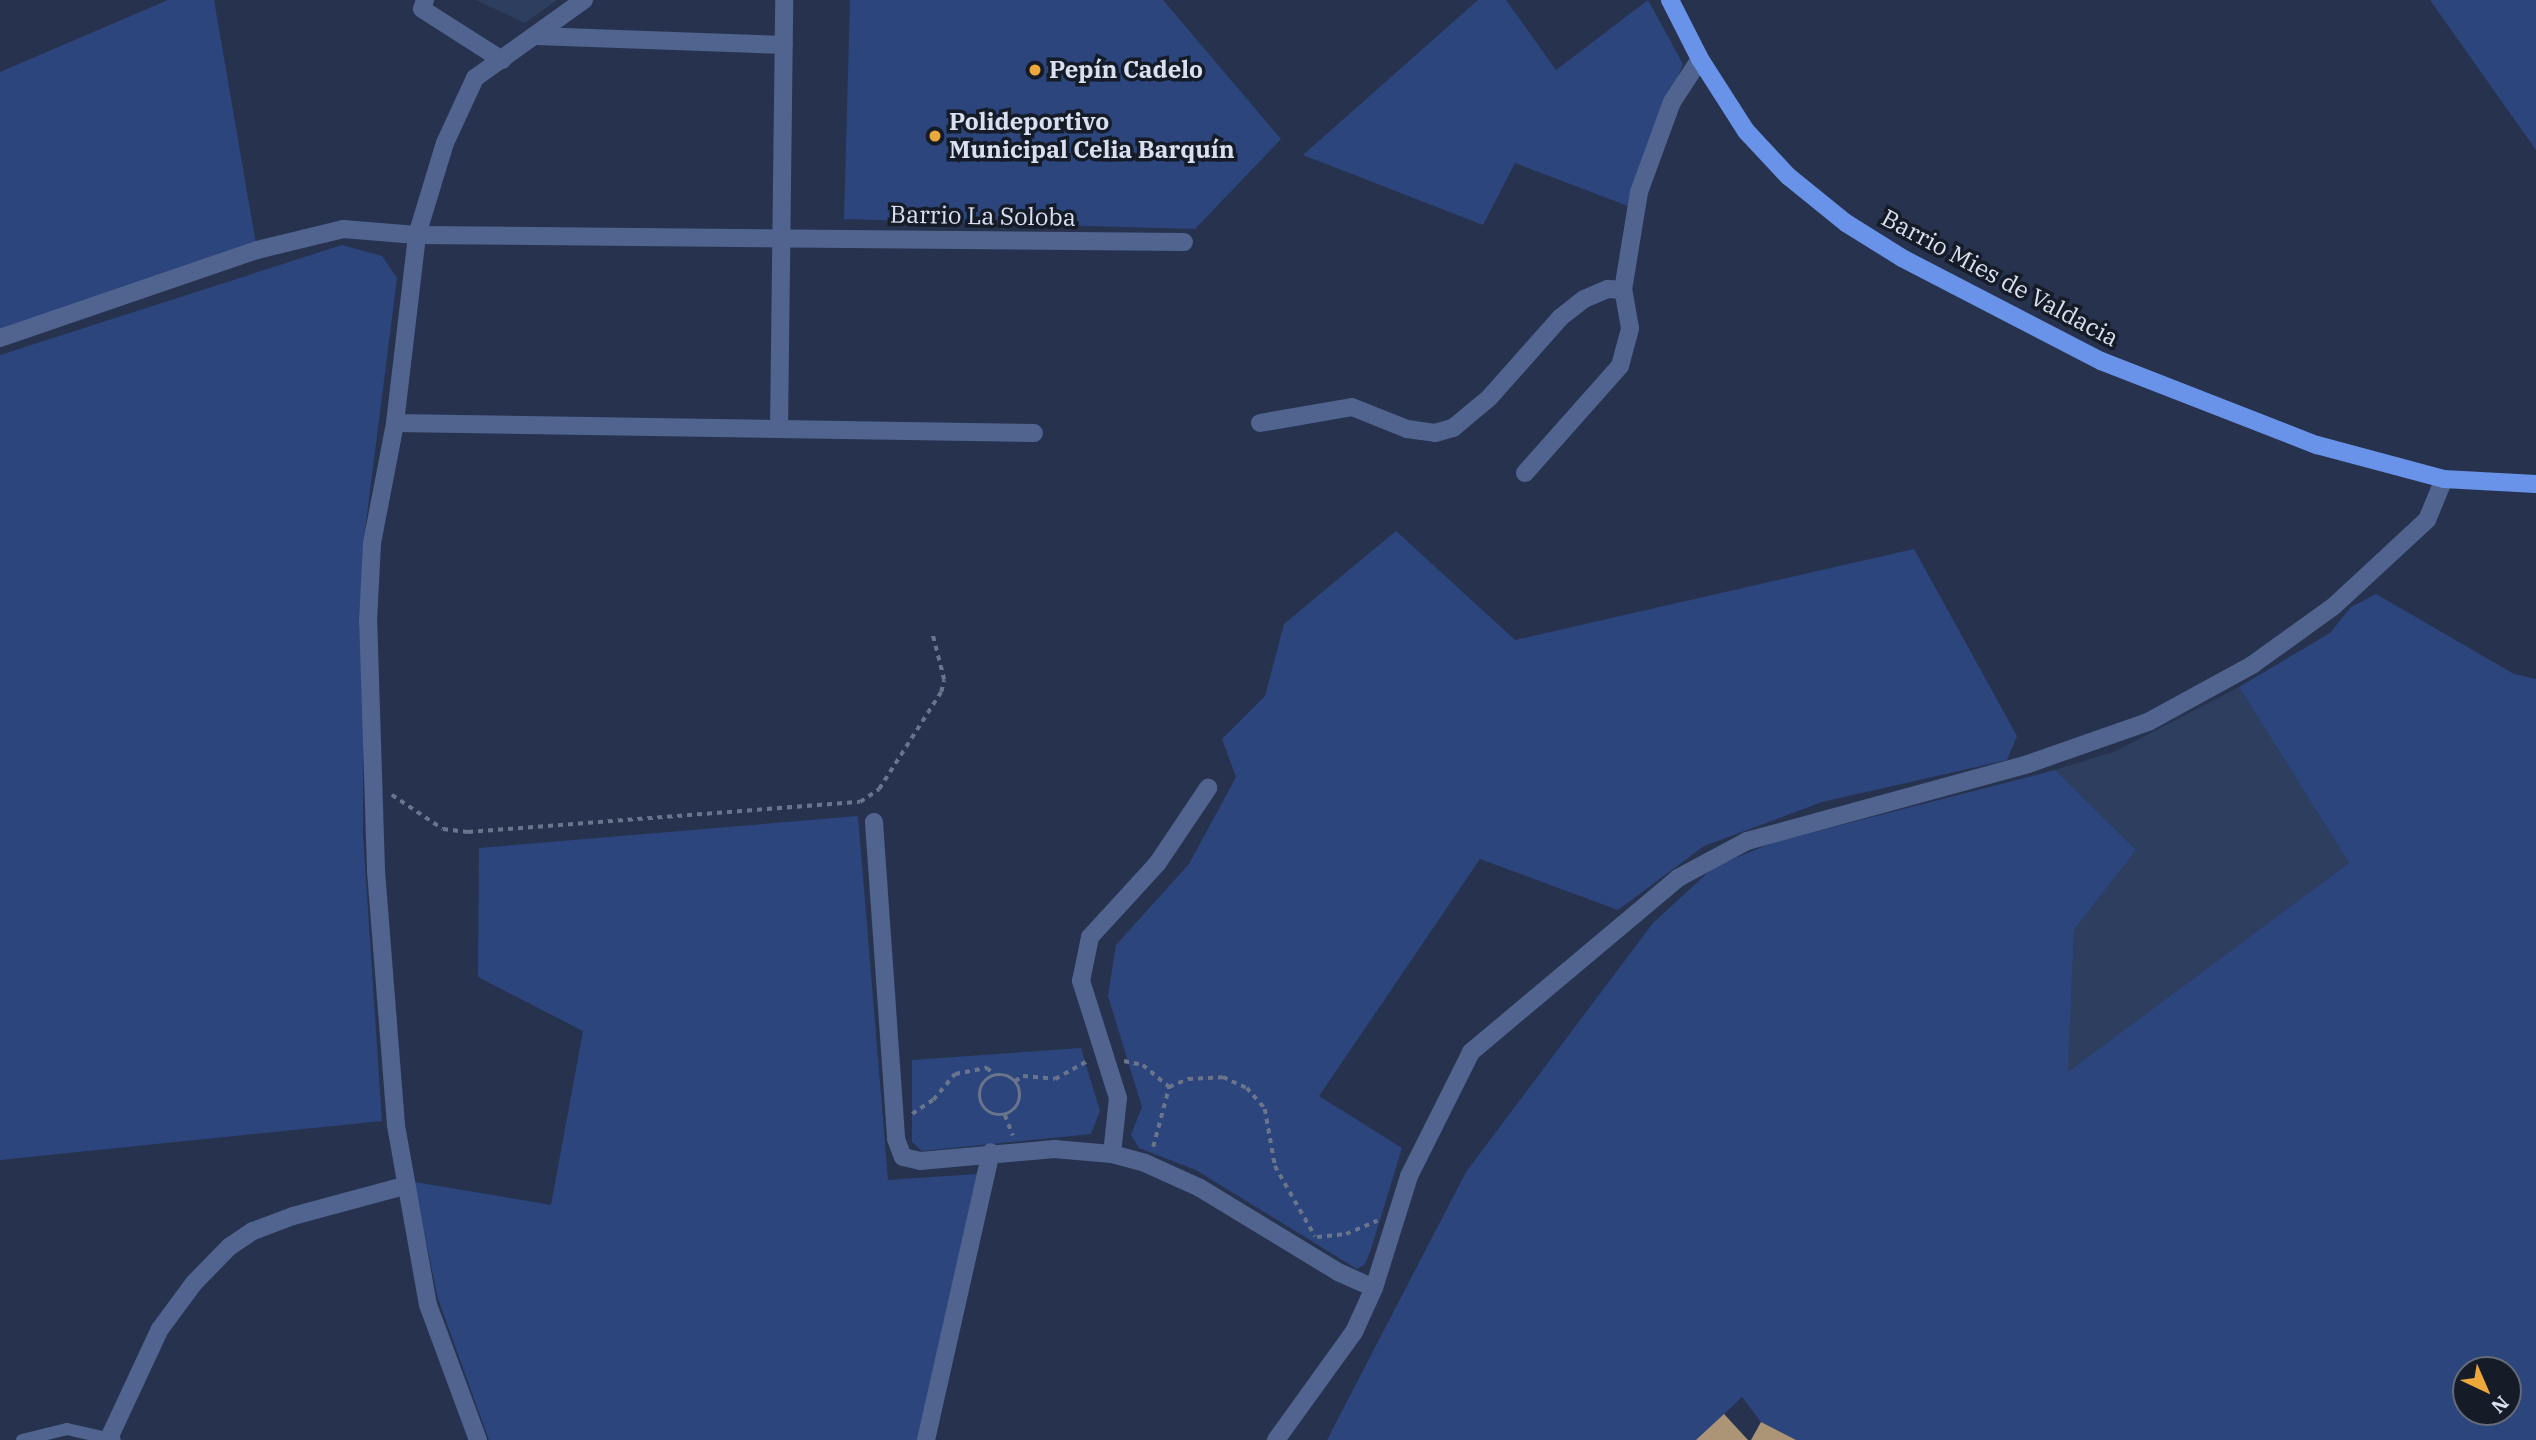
<!DOCTYPE html>
<html>
<head>
<meta charset="utf-8">
<style>
	body { margin:0 }
	#map { position:relative; width:2536px; height:1440px; overflow:hidden; background:#27334e; font-family:"IBM Plex Serif",serif }
	div>[style] { position:absolute }
	[style*='--x'] { left:calc(var(--x)*1px); top:calc(var(--y)*1px); width:calc(var(--w)*1px); rotate:calc(var(--a)*1deg) }
	.built>* { inset:0; background:#2e3e5e }
	.green>* { inset:0; background:#2c457c }
	.building>* { inset:0; background:#ac9577 }
	.path>* { height:3.5px; margin-top:-1.75px; transform-origin:0; background:repeating-linear-gradient(90deg,#6a758c 0 5px,transparent 0 10px) }
	.path>.ring { margin:-1.75px; padding:0; box-sizing:content-box; background:none; border:3.5px solid #6a758c; border-radius:50% }
	.service>* { height:12px; margin:-6px; padding:0 6px; transform-origin:6px; border-radius:6px; background:#50648f }
	.minor>* { height:18px; margin:-9px; padding:0 9px; transform-origin:9px; border-radius:9px; background:#50648f }
	.primary>* { height:18px; margin:-9px; padding:0 9px; transform-origin:9px; border-radius:9px; background:#6992e9 }
	.dots>* { width:19px; height:19px; translate:-50% -50%; box-sizing:border-box; border:4px solid #161c27; border-radius:50% }
	span { translate:-50% -50%; white-space:nowrap; text-align:center; line-height:1.15; -webkit-text-stroke:7px #161c27; paint-order:stroke }
	.poi-label { font-size:24px; color:#d8e0f1; font-weight:700 }
	.left { translate:0 -50%; text-align:left }
	.street-label { font-size:24px; color:#d8e0f1 }
	.north { position:absolute; left:2452px; top:1356px; width:70px; height:70px; box-sizing:border-box; background:#161c27; border:2px solid #646a78; border-radius:50%; rotate:136deg; font-size:19px; font-weight:700; line-height:28px; text-align:center; color:#d8e0f1 }
	.north::after { content:''; display:block; margin:auto; width:24px; height:32px; background:#eda83c; clip-path:polygon(50% 0,100% 100%,50% 72%,0 100%) }
</style>
</head>
<body>
<div id="map">
	<div class="built">
		<div style="clip-path:polygon(476px 0,557px 0,525px 23px)"></div>
		<div style="clip-path:polygon(2239px 687px,2349px 863px,2067px 1073px,2074px 930px,2136px 850px,2055px 770px,2116px 751px)"></div>
	</div>
	<div class="green">
		<div style="clip-path:polygon(168px 0,214px 0,257px 250px,0 338px,0 72px)"></div>
		<div style="clip-path:polygon(850px 0,1163px 0,1281px 139px,1195px 229px,844px 219px)"></div>
		<div style="clip-path:polygon(1478px 0,1506px 0,1556px 70px,1648px 0,1683px 64px,1628px 206px,1515px 163px,1483px 225px,1303px 155px)"></div>
		<div style="clip-path:polygon(2430px 0,2536px 0,2536px 150px)"></div>
		<div style="clip-path:polygon(342px 245px,382px 256px,397px 278px,363px 546px,363px 835px,382px 1121px,0 1160px,0 355px)"></div>
		<div style="clip-path:polygon(1396px 531px,1515px 640px,1914px 549px,2017px 736px,2007px 760px,1822px 802px,1704px 846px,1618px 910px,1480px 859px,1319px 1096px,1402px 1148px,1371px 1249px,1365px 1264px,1357px 1269px,1196px 1170px,1139px 1148px,1131px 1135px,1142px 1107px,1108px 996px,1116px 945px,1189px 864px,1236px 777px,1222px 739px,1265px 696px,1284px 624px)"></div>
		<div style="clip-path:polygon(evenodd,2376px 594px,2514px 674px,2536px 679px,2536px 1440px,1795px 1440px,1761px 1422px,1742px 1397px,1702px 1435px,1706px 1440px,1327px 1440px,1466px 1172px,1653px 923px,1715px 866px,1775px 842px,2055px 770px,2136px 850px,2074px 930px,2068px 1072px,2349px 863px,2239px 687px,2330px 633px,2351px 607px,2376px 594px,2466px 1370px,2508px 1370px,2508px 1412px,2466px 1412px,2466px 1370px)"></div>
		<div style="clip-path:polygon(858px 816px,888px 1180px,977px 1174px,918px 1440px,489px 1440px,438px 1299px,414px 1182px,551px 1205px,583px 1031px,478px 977px,479px 848px)"></div>
		<div style="clip-path:polygon(1081px 1048px,1100px 1111px,1091px 1134px,922px 1151px,912px 1142px,912px 1060px)"></div>
	</div>
	<div class="building">
		<div style="clip-path:polygon(1724px 1414px,1748px 1440px,1696px 1440px)"></div>
		<div style="clip-path:polygon(1761px 1422px,1796px 1440px,1751px 1440px)"></div>
	</div>
	<div class="path">
		<div style="--x:392;--y:795;--w:61;--a:33.7"></div>
		<div style="--x:443;--y:829;--w:25;--a:7"></div>
		<div style="--x:468;--y:832;--w:393;--a:-4.4"></div>
		<div style="--x:860;--y:802;--w:23;--a:-34"></div>
		<div style="--x:879;--y:789;--w:115;--a:-57.4"></div>
		<div style="--x:941;--y:692;--w:12;--a:-76"></div>
		<div style="--x:944;--y:680;--w:49;--a:-104.3"></div>
		<div style="--x:1124;--y:1061;--w:19;--a:12"></div>
		<div style="--x:1143;--y:1065;--w:34;--a:40"></div>
		<div class="ring" style="left:980px;top:1075px;width:36.5px;height:36.5px"></div>
		<div style="--x:1015;--y:1081;--w:9;--a:-32"></div>
		<div style="--x:1023;--y:1076;--w:32;--a:5"></div>
		<div style="--x:1055;--y:1079;--w:38;--a:-29"></div>
		<div style="--x:912;--y:1114;--w:25;--a:-34"></div>
		<div style="--x:933;--y:1100;--w:34;--a:-50"></div>
		<div style="--x:955;--y:1074;--w:33;--a:-11"></div>
		<div style="--x:987;--y:1068;--w:11;--a:41"></div>
		<div style="--x:1005;--y:1115;--w:22;--a:69"></div>
		<div style="--x:1153;--y:1147;--w:62;--a:-75.1"></div>
		<div style="--x:1169;--y:1087;--w:21;--a:-23"></div>
		<div style="--x:1188;--y:1079;--w:35;--a:-3"></div>
		<div style="--x:1223;--y:1077;--w:26;--a:25"></div>
		<div style="--x:1247;--y:1088;--w:28;--a:49"></div>
		<div style="--x:1265;--y:1109;--w:58;--a:80"></div>
		<div style="--x:1275;--y:1166;--w:81;--a:60.3"></div>
		<div style="--x:1317;--y:1237;--w:29;--a:-6"></div>
		<div style="--x:1346;--y:1234;--w:34;--a:-23"></div>
	</div>
	<div class="service">
		<div style="--x:22;--y:1440;--w:46;--a:-13.7"></div>
		<div style="--x:67;--y:1429;--w:49;--a:12.9"></div>
	</div>
	<div class="minor">
		<div style="--x:425;--y:0;--w:9;--a:108"></div>
		<div style="--x:422;--y:9;--w:95;--a:32.5"></div>
		<div style="--x:536;--y:36;--w:248;--a:2.1"></div>
		<div style="--x:0;--y:338;--w:272;--a:-18.9"></div>
		<div style="--x:257;--y:250;--w:89;--a:-13.7"></div>
		<div style="--x:343;--y:229;--w:74;--a:4.6"></div>
		<div style="--x:417;--y:235;--w:767;--a:0.52"></div>
		<div style="--x:395;--y:423;--w:639;--a:0.9"></div>
		<div style="--x:1260;--y:423;--w:93;--a:-9.9"></div>
		<div style="--x:1352;--y:407;--w:59;--a:21.8"></div>
		<div style="--x:1407;--y:429;--w:28;--a:8"></div>
		<div style="--x:1435;--y:433;--w:19;--a:-16"></div>
		<div style="--x:1453;--y:428;--w:47;--a:-39.8"></div>
		<div style="--x:1489;--y:398;--w:108;--a:-48.4"></div>
		<div style="--x:1561;--y:317;--w:29;--a:-38"></div>
		<div style="--x:1584;--y:299;--w:26;--a:-23"></div>
		<div style="--x:1608;--y:289;--w:15;--a:4"></div>
		<div style="--x:779;--y:429;--w:429;--a:-89.3"></div>
		<div style="--x:1525;--y:473;--w:143;--a:-48.4"></div>
		<div style="--x:1620;--y:366;--w:39;--a:-75"></div>
		<div style="--x:1630;--y:328;--w:39;--a:-100"></div>
		<div style="--x:1623;--y:290;--w:99;--a:-80.7"></div>
		<div style="--x:1639;--y:192;--w:96;--a:-69.9"></div>
		<div style="--x:1672;--y:102;--w:51;--a:-56.9"></div>
		<div style="--x:874;--y:822;--w:318;--a:86"></div>
		<div style="--x:896;--y:1139;--w:19;--a:69"></div>
		<div style="--x:903;--y:1157;--w:17;--a:13"></div>
		<div style="--x:920;--y:1161;--w:135;--a:-5.1"></div>
		<div style="--x:1054;--y:1149;--w:58;--a:4.9"></div>
		<div style="--x:1112;--y:1154;--w:34;--a:15"></div>
		<div style="--x:1145;--y:1163;--w:60;--a:24.4"></div>
		<div style="--x:1200;--y:1188;--w:162;--a:31.3"></div>
		<div style="--x:1338;--y:1272;--w:39;--a:24"></div>
		<div style="--x:1112;--y:1154;--w:56;--a:-83.9"></div>
		<div style="--x:1118;--y:1098;--w:123;--a:-107.5"></div>
		<div style="--x:1081;--y:981;--w:45;--a:-78.4"></div>
		<div style="--x:1090;--y:937;--w:99;--a:-47.5"></div>
		<div style="--x:1157;--y:864;--w:92;--a:-56.1"></div>
		<div style="--x:110;--y:1436;--w:118;--a:-65"></div>
		<div style="--x:160;--y:1329;--w:57;--a:-53.5"></div>
		<div style="--x:194;--y:1283;--w:50;--a:-45.8"></div>
		<div style="--x:229;--y:1247;--w:29;--a:-34"></div>
		<div style="--x:253;--y:1231;--w:43;--a:-20.6"></div>
		<div style="--x:293;--y:1216;--w:115;--a:-15.1"></div>
		<div style="--x:478;--y:1440;--w:144;--a:-110.3"></div>
		<div style="--x:428;--y:1305;--w:183;--a:-100.1"></div>
		<div style="--x:396;--y:1125;--w:256;--a:-94.5"></div>
		<div style="--x:376;--y:870;--w:248;--a:-91.8"></div>
		<div style="--x:368;--y:622;--w:79;--a:-87.1"></div>
		<div style="--x:372;--y:543;--w:122;--a:-79.1"></div>
		<div style="--x:395;--y:423;--w:189;--a:-83.3"></div>
		<div style="--x:417;--y:235;--w:96;--a:-73.1"></div>
		<div style="--x:445;--y:143;--w:72;--a:-65.2"></div>
		<div style="--x:475;--y:78;--w:134;--a:-35.6"></div>
		<div style="--x:926;--y:1440;--w:295;--a:-77.3"></div>
		<div style="--x:1276;--y:1440;--w:133;--a:-54.2"></div>
		<div style="--x:1354;--y:1332;--w:48;--a:-65.6"></div>
		<div style="--x:1374;--y:1288;--w:117;--a:-72.6"></div>
		<div style="--x:1409;--y:1176;--w:139;--a:-63.4"></div>
		<div style="--x:1471;--y:1052;--w:270;--a:-40"></div>
		<div style="--x:1678;--y:878;--w:78;--a:-28.2"></div>
		<div style="--x:1747;--y:841;--w:291;--a:-15.3"></div>
		<div style="--x:2028;--y:764;--w:127;--a:-19.3"></div>
		<div style="--x:2148;--y:722;--w:119;--a:-28.7"></div>
		<div style="--x:2252;--y:665;--w:101;--a:-35.7"></div>
		<div style="--x:2334;--y:606;--w:127;--a:-42.8"></div>
		<div style="--x:2427;--y:520;--w:44;--a:-67.5"></div>
	</div>
	<div class="primary">
		<div style="--x:1670;--y:0;--w:66;--a:63"></div>
		<div style="--x:1700;--y:59;--w:85;--a:57.4"></div>
		<div style="--x:1746;--y:131;--w:62;--a:47"></div>
		<div style="--x:1788;--y:176;--w:75;--a:39"></div>
		<div style="--x:1846;--y:223;--w:66;--a:32"></div>
		<div style="--x:1902;--y:258;--w:224;--a:27.4"></div>
		<div style="--x:2101;--y:361;--w:232;--a:21.3"></div>
		<div style="--x:2317;--y:445;--w:131;--a:15"></div>
		<div style="--x:2444;--y:479;--w:92;--a:3.1"></div>
	</div>
	<div class="dots">
		<div style="left:1035px;top:70px;background:#eda83c"></div>
		<div style="left:935px;top:136px;background:#eda83c"></div>
	</div>
	<div class="poi-label">
		<span class="left" style="left:1049px;top:70px">Pepín Cadelo</span>
		<span class="left" style="left:949px;top:136px">Polideportivo<br>Municipal Celia Barquín</span>
	</div>
	<div class="street-label">
		<span style="left:983px;top:216px;rotate:1deg">Barrio La Soloba</span>
		<span style="left:2000px;top:278px;rotate:28deg">Barrio Mies de Valdacia</span>
	</div>
	<div class="north">N</div>
</div>
</body>
</html>
